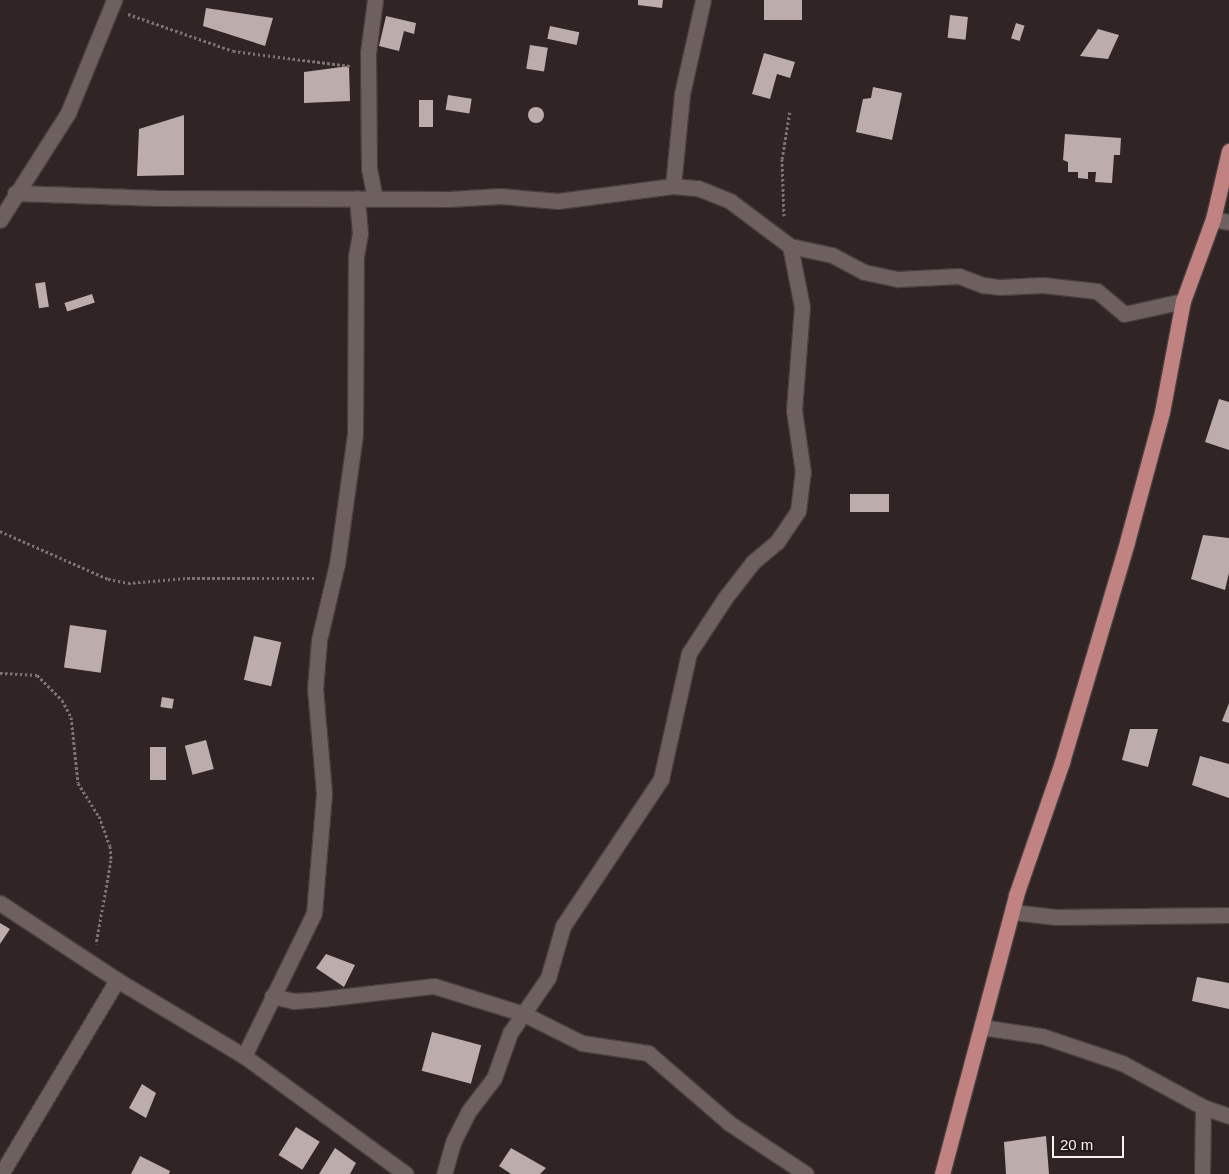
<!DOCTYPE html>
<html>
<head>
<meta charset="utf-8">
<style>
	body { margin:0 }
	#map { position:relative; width:1229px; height:1174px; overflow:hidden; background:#302424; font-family:Helvetica,sans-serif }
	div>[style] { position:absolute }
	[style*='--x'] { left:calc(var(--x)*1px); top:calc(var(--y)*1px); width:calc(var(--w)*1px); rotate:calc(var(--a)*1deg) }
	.building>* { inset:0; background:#bcadac; transform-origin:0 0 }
	.round { border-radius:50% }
	.path>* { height:3px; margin-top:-1.5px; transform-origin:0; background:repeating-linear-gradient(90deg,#7d7373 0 2.5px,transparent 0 5px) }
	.roads { filter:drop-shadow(1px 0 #4a3f3f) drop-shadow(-1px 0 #4a3f3f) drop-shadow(0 1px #4a3f3f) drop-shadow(0 -1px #4a3f3f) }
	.minor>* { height:15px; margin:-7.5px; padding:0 7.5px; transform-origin:7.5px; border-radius:7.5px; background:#6e605f }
	.major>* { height:15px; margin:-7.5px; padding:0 7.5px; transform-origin:7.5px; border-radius:7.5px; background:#c18382 }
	span { translate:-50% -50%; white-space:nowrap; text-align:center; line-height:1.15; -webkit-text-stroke:5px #261b1b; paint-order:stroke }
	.scale { position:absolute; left:1052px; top:1136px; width:72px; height:22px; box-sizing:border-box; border:2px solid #f9f1f1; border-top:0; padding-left:6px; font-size:15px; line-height:18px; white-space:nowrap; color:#f9f1f1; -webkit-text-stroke:4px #261b1b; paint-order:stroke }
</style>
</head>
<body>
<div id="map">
	<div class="building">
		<div style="clip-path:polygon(638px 0,663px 0,662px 8px,638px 5px)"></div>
		<div style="left:764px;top:0;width:38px;height:20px"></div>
		<div style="clip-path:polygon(206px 8px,273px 18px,265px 46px,203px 26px)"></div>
		<div style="left:950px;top:15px;width:18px;height:23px;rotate:6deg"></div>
		<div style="clip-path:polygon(386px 16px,416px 23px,414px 34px,404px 31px,399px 51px,379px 46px)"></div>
		<div style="left:1016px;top:23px;width:9px;height:16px;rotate:18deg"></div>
		<div style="left:550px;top:26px;width:30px;height:13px;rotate:12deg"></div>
		<div style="clip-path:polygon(1098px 29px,1119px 35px,1108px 59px,1080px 56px)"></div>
		<div style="left:530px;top:45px;width:18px;height:24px;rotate:9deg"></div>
		<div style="clip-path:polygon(764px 53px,795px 62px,790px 78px,777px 74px,770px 99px,752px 94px)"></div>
		<div style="clip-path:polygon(349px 66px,350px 101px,304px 103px,304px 72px)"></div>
		<div style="clip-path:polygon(873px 87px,902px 93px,892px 140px,856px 132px,863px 99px,871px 98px)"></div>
		<div style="left:448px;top:95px;width:24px;height:15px;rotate:9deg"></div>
		<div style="left:419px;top:100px;width:14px;height:27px"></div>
		<div class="round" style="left:528px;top:107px;width:16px;height:16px"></div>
		<div style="clip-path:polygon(184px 115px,184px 175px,137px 176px,139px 129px)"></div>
		<div style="clip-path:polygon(1065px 134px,1121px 138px,1120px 155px,1114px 155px,1112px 183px,1095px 182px,1096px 172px,1088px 172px,1088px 179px,1078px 178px,1078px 172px,1068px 172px,1068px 162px,1063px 160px)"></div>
		<div style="left:45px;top:282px;width:25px;height:10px;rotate:81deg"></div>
		<div style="left:92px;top:294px;width:9px;height:29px;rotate:72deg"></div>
		<div style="clip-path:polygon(1219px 399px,1229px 402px,1229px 450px,1205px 442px)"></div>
		<div style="left:889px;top:494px;width:18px;height:39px;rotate:90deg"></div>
		<div style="clip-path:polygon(1203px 535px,1229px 538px,1229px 573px,1225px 590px,1191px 579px)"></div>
		<div style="left:70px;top:625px;width:37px;height:43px;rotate:8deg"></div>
		<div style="left:254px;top:636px;width:28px;height:45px;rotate:13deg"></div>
		<div style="left:162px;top:697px;width:12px;height:10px;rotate:9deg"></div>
		<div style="clip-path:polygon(1229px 703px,1229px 723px,1222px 721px)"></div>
		<div style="clip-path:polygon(1130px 729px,1158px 729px,1148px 767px,1122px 760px)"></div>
		<div style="left:206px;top:740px;width:30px;height:22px;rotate:75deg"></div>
		<div style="left:150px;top:747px;width:16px;height:33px"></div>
		<div style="clip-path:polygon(1200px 756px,1229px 764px,1229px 798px,1192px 785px)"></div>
		<div style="clip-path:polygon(0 923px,10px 929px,0 944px)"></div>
		<div style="clip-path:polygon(326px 954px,355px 965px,344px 987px,316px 968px)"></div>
		<div style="clip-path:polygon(1197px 977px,1229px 983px,1229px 1009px,1192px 1001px)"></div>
		<div style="left:432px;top:1032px;width:51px;height:40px;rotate:15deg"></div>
		<div style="clip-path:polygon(142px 1084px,156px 1093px,146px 1118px,129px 1108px)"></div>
		<div style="left:296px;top:1127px;width:28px;height:33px;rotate:32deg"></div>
		<div style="clip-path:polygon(1046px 1136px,1049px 1174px,1006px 1174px,1004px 1142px)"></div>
		<div style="clip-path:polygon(335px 1148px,356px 1163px,350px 1174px,319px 1174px)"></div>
		<div style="clip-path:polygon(511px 1148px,546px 1168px,540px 1174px,511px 1174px,499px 1166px)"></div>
		<div style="clip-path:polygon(140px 1156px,170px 1171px,169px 1174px,131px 1174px)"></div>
	</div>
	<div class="path">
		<div style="--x:128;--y:14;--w:111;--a:19.4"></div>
		<div style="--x:233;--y:51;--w:118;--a:7.3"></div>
		<div style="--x:784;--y:216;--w:57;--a:-92"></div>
		<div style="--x:782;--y:159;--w:49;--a:-80.5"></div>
		<div style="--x:0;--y:531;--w:118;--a:24"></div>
		<div style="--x:108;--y:579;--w:20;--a:11"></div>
		<div style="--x:128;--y:583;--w:59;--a:-4.8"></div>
		<div style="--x:187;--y:578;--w:128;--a:0"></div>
		<div style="--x:0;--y:673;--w:37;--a:3"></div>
		<div style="--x:37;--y:675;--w:35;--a:45"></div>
		<div style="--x:62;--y:700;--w:19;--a:62"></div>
		<div style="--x:71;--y:717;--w:66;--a:83.9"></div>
		<div style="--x:78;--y:783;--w:39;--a:58"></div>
		<div style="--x:99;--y:816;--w:32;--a:70"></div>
		<div style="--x:110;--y:846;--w:14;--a:86"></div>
		<div style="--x:111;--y:860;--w:85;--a:100.1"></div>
	</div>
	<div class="roads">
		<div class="minor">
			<div style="--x:673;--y:186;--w:92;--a:-84.4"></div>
			<div style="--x:682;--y:94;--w:96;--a:-77.4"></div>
			<div style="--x:15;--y:193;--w:144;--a:2"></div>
			<div style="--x:159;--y:198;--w:290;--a:0.2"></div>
			<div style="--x:449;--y:199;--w:51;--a:-3.4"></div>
			<div style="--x:500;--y:196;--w:58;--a:4.9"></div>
			<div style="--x:558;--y:201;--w:116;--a:-7.4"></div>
			<div style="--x:673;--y:186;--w:25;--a:5"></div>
			<div style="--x:698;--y:188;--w:35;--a:22"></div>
			<div style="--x:730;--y:201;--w:75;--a:36.9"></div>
			<div style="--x:790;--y:246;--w:43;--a:12.1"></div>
			<div style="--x:832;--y:255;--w:36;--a:28"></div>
			<div style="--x:864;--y:272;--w:35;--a:12"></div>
			<div style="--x:898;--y:279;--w:61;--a:-2.8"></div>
			<div style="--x:959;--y:276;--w:26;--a:21"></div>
			<div style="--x:983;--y:285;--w:17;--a:7"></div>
			<div style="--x:1000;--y:287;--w:43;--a:-2.7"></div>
			<div style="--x:1043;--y:285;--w:54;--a:6.3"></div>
			<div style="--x:1097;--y:291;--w:35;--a:40"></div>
			<div style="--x:1124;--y:314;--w:60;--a:-12.4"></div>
			<div style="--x:375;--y:199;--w:31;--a:-101"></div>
			<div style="--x:369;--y:169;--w:116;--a:-90.5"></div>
			<div style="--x:368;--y:53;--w:53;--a:-82.5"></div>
			<div style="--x:1213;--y:219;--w:16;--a:11"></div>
			<div style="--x:0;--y:220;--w:127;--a:-57.6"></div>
			<div style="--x:68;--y:113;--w:122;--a:-67.8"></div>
			<div style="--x:0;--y:903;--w:140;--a:33.3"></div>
			<div style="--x:117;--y:980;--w:148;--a:30.9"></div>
			<div style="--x:244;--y:1056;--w:200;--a:36.1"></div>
			<div style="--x:1013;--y:912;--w:43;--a:6.6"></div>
			<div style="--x:1056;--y:917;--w:173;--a:-0.7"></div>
			<div style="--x:272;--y:996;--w:23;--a:13"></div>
			<div style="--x:294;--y:1001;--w:27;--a:-4"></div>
			<div style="--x:321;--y:999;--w:114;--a:-6.6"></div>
			<div style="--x:434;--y:986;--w:94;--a:17.3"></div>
			<div style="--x:524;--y:1014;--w:65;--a:26.6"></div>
			<div style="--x:582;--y:1043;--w:67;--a:8.6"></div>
			<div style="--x:648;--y:1053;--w:107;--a:40.8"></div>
			<div style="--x:729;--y:1123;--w:92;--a:33.5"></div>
			<div style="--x:981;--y:1027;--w:62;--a:8.4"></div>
			<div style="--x:1042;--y:1036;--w:84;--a:18.6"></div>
			<div style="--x:1122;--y:1063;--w:92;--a:28.5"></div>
			<div style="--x:1203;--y:1107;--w:28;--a:19"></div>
			<div style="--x:244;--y:1056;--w:159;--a:-63.9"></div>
			<div style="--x:314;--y:913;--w:120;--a:-85.2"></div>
			<div style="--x:324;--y:793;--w:104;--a:-94.9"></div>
			<div style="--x:315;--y:689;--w:49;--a:-85.3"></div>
			<div style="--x:319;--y:640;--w:78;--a:-76.7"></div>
			<div style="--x:337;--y:564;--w:131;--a:-82.1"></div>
			<div style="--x:355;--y:434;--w:178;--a:-89.7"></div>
			<div style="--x:356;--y:256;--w:23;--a:-80"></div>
			<div style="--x:360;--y:233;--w:35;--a:-95"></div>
			<div style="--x:1;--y:1174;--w:226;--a:-59.1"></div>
			<div style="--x:444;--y:1174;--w:35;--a:-74"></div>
			<div style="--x:454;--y:1140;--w:31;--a:-63"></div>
			<div style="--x:468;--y:1112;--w:43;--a:-52.6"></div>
			<div style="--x:494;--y:1078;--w:48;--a:-70.4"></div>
			<div style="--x:510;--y:1033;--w:67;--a:-55.4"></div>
			<div style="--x:548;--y:978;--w:54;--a:-73.9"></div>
			<div style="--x:563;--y:926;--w:177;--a:-56.3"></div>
			<div style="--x:661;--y:779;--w:129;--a:-77.5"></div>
			<div style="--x:689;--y:653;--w:66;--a:-56.8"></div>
			<div style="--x:725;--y:598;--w:46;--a:-52.1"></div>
			<div style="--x:753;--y:562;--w:31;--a:-40"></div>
			<div style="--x:777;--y:542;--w:37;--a:-56"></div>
			<div style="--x:798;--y:511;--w:38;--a:-83"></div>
			<div style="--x:803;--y:473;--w:64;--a:-98.1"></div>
			<div style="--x:794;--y:410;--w:103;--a:-85.6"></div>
			<div style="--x:802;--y:307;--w:62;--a:-101.1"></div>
			<div style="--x:1202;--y:1174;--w:67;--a:-89.1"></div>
		</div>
		<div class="major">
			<div style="--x:942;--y:1174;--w:289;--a:-75.1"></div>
			<div style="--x:1016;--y:895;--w:141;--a:-70.9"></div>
			<div style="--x:1062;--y:762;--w:229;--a:-73.5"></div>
			<div style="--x:1127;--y:542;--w:135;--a:-74.9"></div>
			<div style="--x:1162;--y:412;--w:113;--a:-79.3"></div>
			<div style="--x:1183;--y:301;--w:87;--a:-69.9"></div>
			<div style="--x:1213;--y:219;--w:70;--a:-76.8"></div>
		</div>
	</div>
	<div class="scale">20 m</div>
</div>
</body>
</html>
